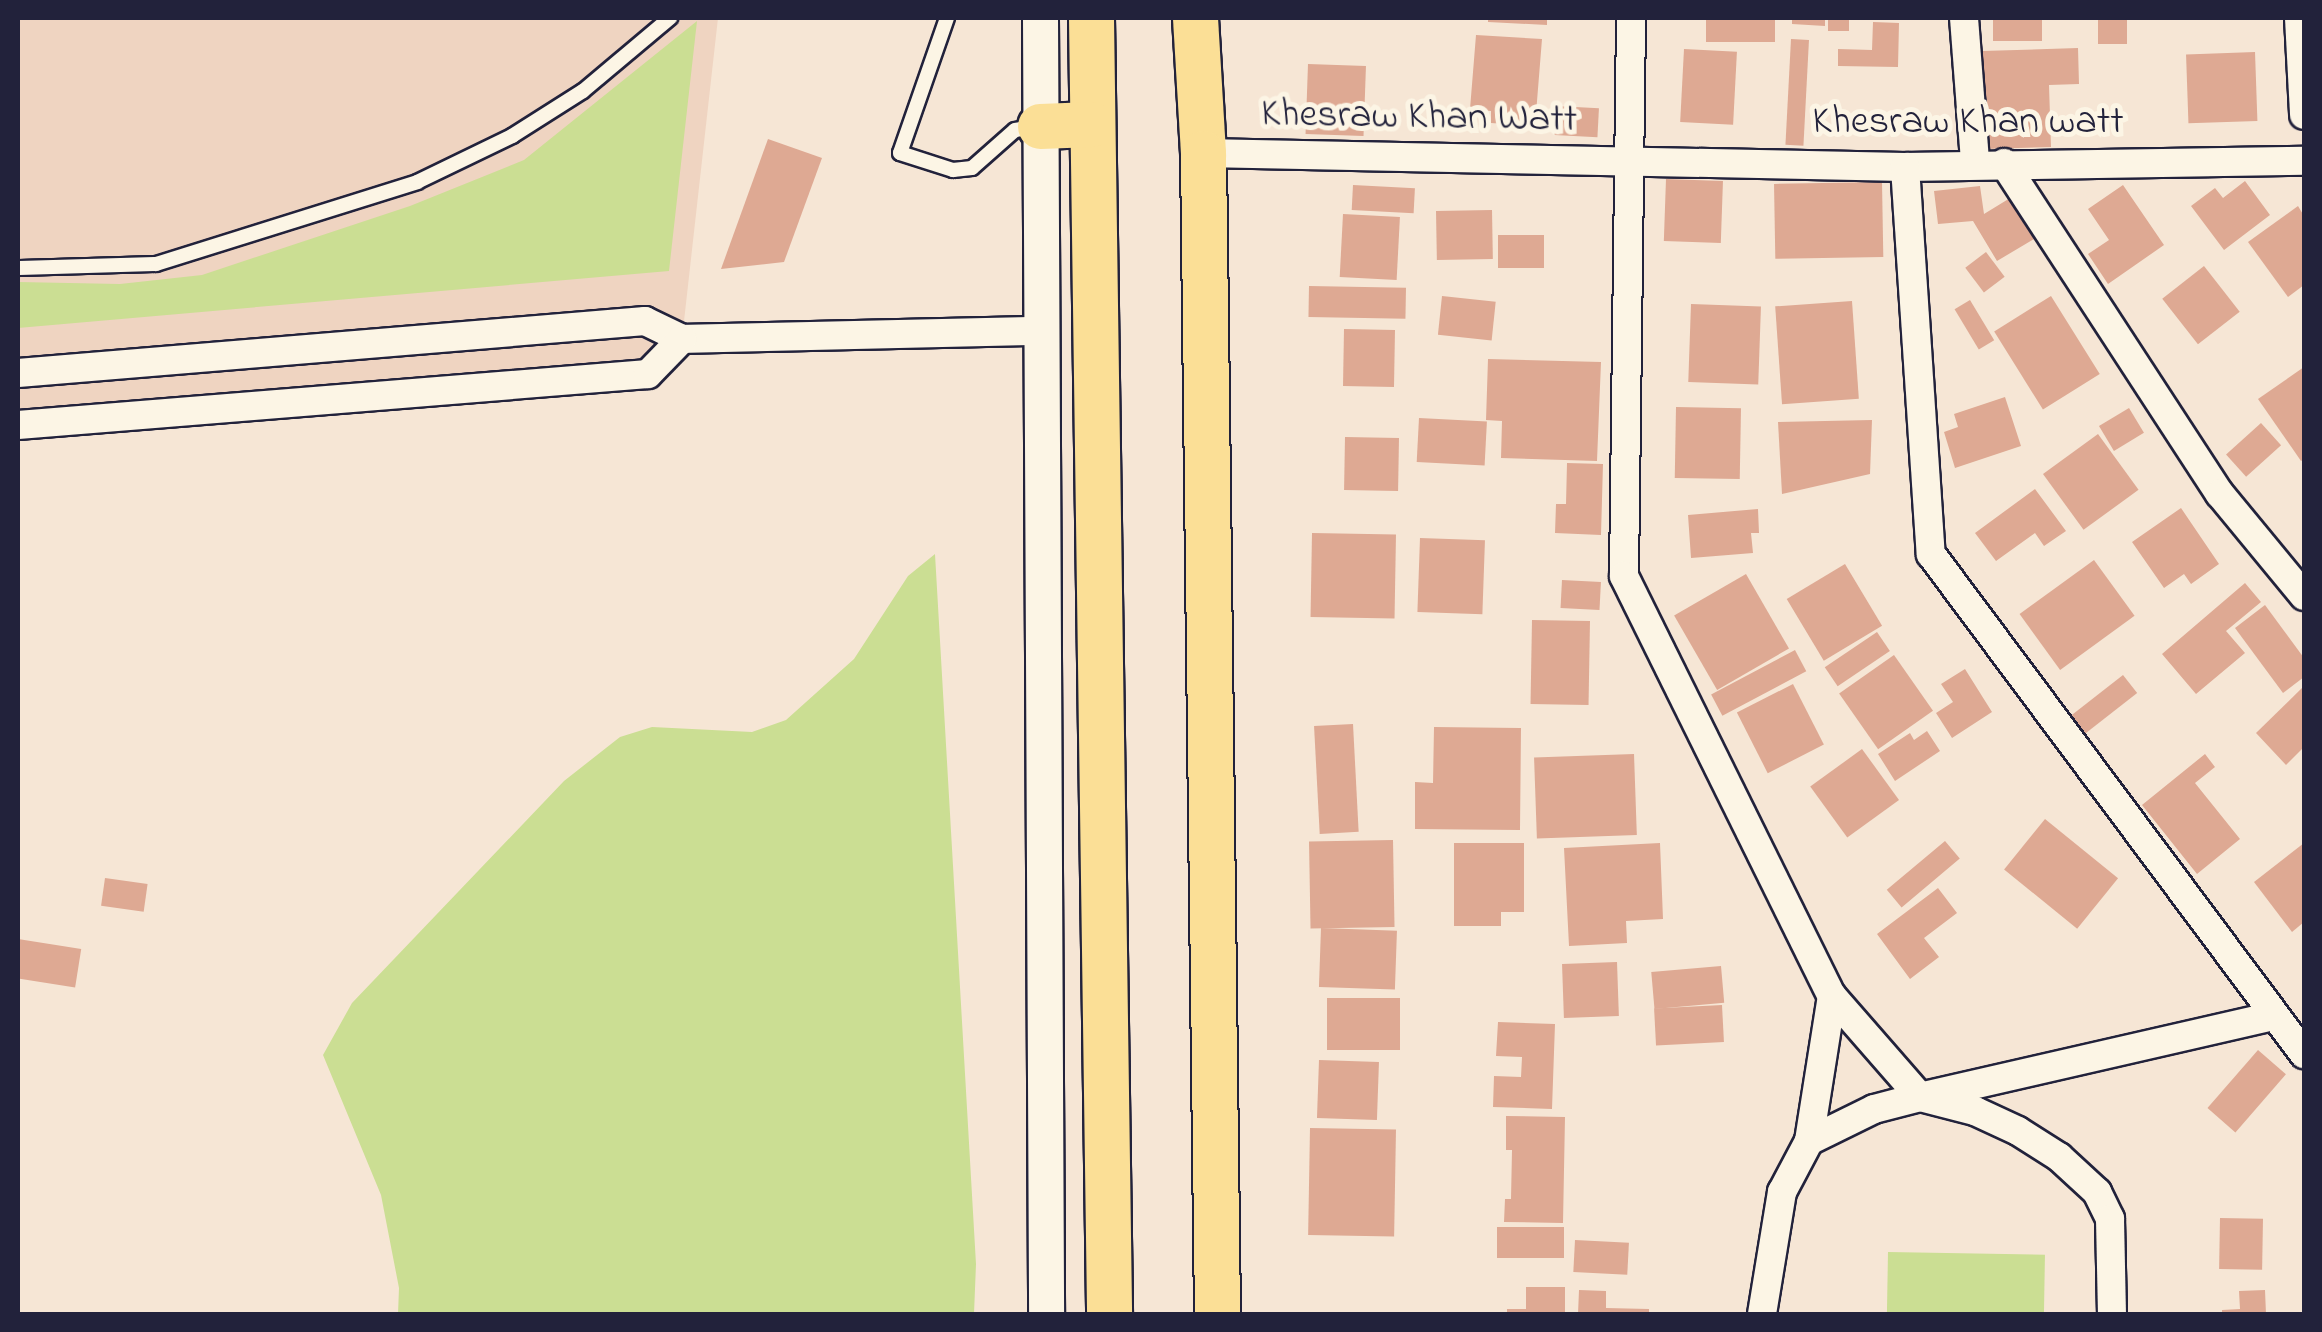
<!DOCTYPE html>
<html>
<head>
<meta charset="utf-8">
<style>
	body { margin:0 }
	#map { position:relative; width:2322px; height:1332px; overflow:hidden; background:#f6e6d5; font-family:"Indie Flower",sans-serif }
	div>[style] { position:absolute }
	[style*='--x'] { left:calc(var(--x)*1px); top:calc(var(--y)*1px); width:calc(var(--w)*1px); rotate:calc(var(--a)*1deg) }
	.built>* { inset:0; background:#efd4c1 }
	.green>* { inset:0; background:#cbde93; transform-origin:0 0 }
	.building>* { inset:0; background:#dea993; transform-origin:0 0 }
	.roads { filter:drop-shadow(2px 0 #22223b) drop-shadow(-2px 0 #22223b) drop-shadow(0 2px #22223b) drop-shadow(0 -2px #22223b) }
	.service>* { height:14px; margin:-7px; padding:0 7px; transform-origin:7px; border-radius:7px; background:#fcf5e5 }
	.minor>* { height:28px; margin:-14px; padding:0 14px; transform-origin:14px; border-radius:14px; background:#fcf5e5 }
	.tertiary>* { height:35px; margin:-17.5px; padding:0 17.5px; transform-origin:17.5px; border-radius:17.5px; background:#fcf5e5 }
	.primary>* { height:45px; margin:-22.5px; padding:0 22.5px; transform-origin:22.5px; border-radius:22.5px; background:#fbdf96 }
	span { translate:-50% -50%; white-space:nowrap; text-align:center; line-height:1.15; -webkit-text-stroke:10px #fcf5e5; paint-order:stroke }
	.street-label { font-size:40px; color:#22223b }
	.frame { position:absolute; inset:0; border:20px solid #22223b; pointer-events:none }
</style>
</head>
<body>
<div id="map">
	<div class="built">
		<div style="clip-path:polygon(18px 18px,718px 18px,682px 339px,648px 374px,18px 425px)"></div>
	</div>
	<div class="green">
		<div style="clip-path:polygon(697px 21px,669px 271px,18px 328px,18px 282px,120px 284px,202px 275px,410px 206px,524px 160px)"></div>
		<div style="clip-path:polygon(935px 554px,976px 1264px,974px 1314px,398px 1314px,399px 1288px,381px 1195px,323px 1055px,352px 1003px,564px 781px,620px 737px,652px 727px,752px 732px,786px 720px,854px 659px,908px 576px)"></div>
		<div style="left:1888px;top:1252px;width:157px;height:62px;rotate:1deg"></div>
	</div>
	<div class="building">
		<div style="clip-path:polygon(1488px 18px,1547px 18px,1547px 25px,1488px 22px)"></div>
		<div style="left:1706px;top:18px;width:69px;height:24px"></div>
		<div style="clip-path:polygon(1792px 18px,1825px 18px,1825px 26px,1792px 24px)"></div>
		<div style="left:1828px;top:18px;width:21px;height:13px"></div>
		<div style="left:1993px;top:18px;width:49px;height:23px"></div>
		<div style="left:2098px;top:18px;width:29px;height:26px"></div>
		<div style="clip-path:polygon(1873px 22px,1899px 23px,1898px 67px,1838px 66px,1838px 49px,1872px 50px)"></div>
		<div style="clip-path:polygon(1476px 35px,1542px 39px,1535px 126px,1491px 123px,1491px 111px,1470px 109px)"></div>
		<div style="left:1791px;top:39px;width:18px;height:106px;rotate:3deg"></div>
		<div style="clip-path:polygon(2078px 48px,2079px 84px,2049px 85px,2051px 147px,1985px 149px,1982px 51px)"></div>
		<div style="left:1684px;top:49px;width:53px;height:73px;rotate:3deg"></div>
		<div style="left:2255px;top:52px;width:69px;height:69px;rotate:88deg"></div>
		<div style="left:1308px;top:64px;width:58px;height:70px;rotate:2deg"></div>
		<div style="left:1556px;top:106px;width:43px;height:29px;rotate:3deg"></div>
		<div style="clip-path:polygon(768px 139px,822px 158px,784px 262px,721px 269px)"></div>
		<div style="left:1666px;top:179px;width:57px;height:62px;rotate:2deg"></div>
		<div style="clip-path:polygon(2245px 181px,2270px 215px,2224px 250px,2191px 206px,2215px 188px,2223px 198px)"></div>
		<div style="left:1882px;top:182px;width:75px;height:108px;rotate:89deg"></div>
		<div style="left:1353px;top:185px;width:62px;height:25px;rotate:3deg"></div>
		<div style="clip-path:polygon(2123px 185px,2164px 245px,2108px 284px,2088px 254px,2109px 240px,2088px 209px)"></div>
		<div style="clip-path:polygon(1980px 186px,1984px 214px,2015px 195px,2039px 236px,1997px 261px,1973px 221px,1938px 224px,1934px 191px)"></div>
		<div style="clip-path:polygon(2298px 206px,2304px 216px,2304px 285px,2288px 297px,2248px 242px)"></div>
		<div style="left:1492px;top:210px;width:49px;height:56px;rotate:89deg"></div>
		<div style="left:1343px;top:214px;width:57px;height:63px;rotate:3deg"></div>
		<div style="left:1498px;top:235px;width:46px;height:33px"></div>
		<div style="left:1986px;top:252px;width:31px;height:26px;rotate:53deg"></div>
		<div style="left:2204px;top:266px;width:58px;height:53px;rotate:52deg"></div>
		<div style="left:1309px;top:286px;width:97px;height:31px;rotate:1deg"></div>
		<div style="left:1442px;top:296px;width:54px;height:39px;rotate:6deg"></div>
		<div style="left:2051px;top:296px;width:92px;height:67px;rotate:58deg"></div>
		<div style="left:1970px;top:300px;width:47px;height:18px;rotate:59deg"></div>
		<div style="left:1852px;top:301px;width:98px;height:77px;rotate:86deg"></div>
		<div style="left:1691px;top:304px;width:70px;height:78px;rotate:2deg"></div>
		<div style="left:1344px;top:329px;width:51px;height:57px;rotate:1deg"></div>
		<div style="clip-path:polygon(1488px 359px,1601px 362px,1597px 461px,1501px 458px,1502px 421px,1486px 420px)"></div>
		<div style="clip-path:polygon(2304px 367px,2304px 459px,2301px 461px,2258px 399px)"></div>
		<div style="clip-path:polygon(2005px 397px,2021px 446px,1955px 468px,1944px 432px,1958px 427px,1954px 414px)"></div>
		<div style="left:1676px;top:407px;width:65px;height:71px;rotate:1deg"></div>
		<div style="left:2129px;top:408px;width:29px;height:35px;rotate:59deg"></div>
		<div style="left:1419px;top:418px;width:68px;height:44px;rotate:3deg"></div>
		<div style="clip-path:polygon(1872px 420px,1870px 474px,1782px 494px,1778px 422px)"></div>
		<div style="left:2261px;top:423px;width:30px;height:47px;rotate:48deg"></div>
		<div style="left:2098px;top:434px;width:69px;height:68px;rotate:54deg"></div>
		<div style="left:1345px;top:437px;width:54px;height:53px;rotate:1deg"></div>
		<div style="clip-path:polygon(1567px 463px,1603px 464px,1601px 535px,1555px 533px,1556px 504px,1566px 504px)"></div>
		<div style="clip-path:polygon(2035px 489px,2066px 531px,2044px 546px,2035px 533px,1996px 561px,1975px 533px)"></div>
		<div style="clip-path:polygon(2181px 508px,2219px 564px,2191px 584px,2184px 574px,2164px 588px,2132px 542px)"></div>
		<div style="clip-path:polygon(1758px 509px,1759px 533px,1751px 533px,1753px 553px,1691px 558px,1688px 515px)"></div>
		<div style="left:1312px;top:533px;width:84px;height:84px;rotate:1deg"></div>
		<div style="left:1420px;top:538px;width:65px;height:74px;rotate:2deg"></div>
		<div style="left:2094px;top:560px;width:69px;height:92px;rotate:54deg"></div>
		<div style="left:1845px;top:564px;width:72px;height:68px;rotate:59deg"></div>
		<div style="left:1746px;top:574px;width:86px;height:83px;rotate:60deg"></div>
		<div style="left:1562px;top:580px;width:39px;height:28px;rotate:3deg"></div>
		<div style="clip-path:polygon(2245px 583px,2261px 602px,2226px 631px,2245px 653px,2196px 694px,2162px 654px)"></div>
		<div style="clip-path:polygon(2265px 605px,2304px 658px,2304px 677px,2283px 693px,2235px 628px)"></div>
		<div style="left:1532px;top:620px;width:58px;height:84px;rotate:1deg"></div>
		<div style="left:1877px;top:632px;width:23px;height:63px;rotate:56deg"></div>
		<div style="left:1795px;top:650px;width:24px;height:95px;rotate:62deg"></div>
		<div style="left:1894px;top:655px;width:68px;height:67px;rotate:55deg"></div>
		<div style="clip-path:polygon(1965px 669px,1992px 712px,1952px 738px,1936px 713px,1953px 702px,1941px 684px)"></div>
		<div style="left:2123px;top:675px;width:23px;height:67px;rotate:52deg"></div>
		<div style="left:1793px;top:684px;width:68px;height:63px;rotate:63deg"></div>
		<div style="clip-path:polygon(2304px 686px,2304px 747px,2286px 765px,2256px 733px)"></div>
		<div style="left:1353px;top:724px;width:108px;height:39px;rotate:87deg"></div>
		<div style="clip-path:polygon(1434px 727px,1521px 728px,1520px 830px,1415px 829px,1415px 782px,1433px 783px)"></div>
		<div style="clip-path:polygon(1927px 731px,1940px 751px,1895px 781px,1878px 754px,1910px 733px,1914px 740px)"></div>
		<div style="left:1862px;top:749px;width:63px;height:64px;rotate:54deg"></div>
		<div style="left:1634px;top:754px;width:81px;height:100px;rotate:88deg"></div>
		<div style="clip-path:polygon(2205px 754px,2215px 767px,2195px 783px,2240px 839px,2197px 874px,2142px 805px)"></div>
		<div style="left:2045px;top:819px;width:94px;height:65px;rotate:39deg"></div>
		<div style="left:1393px;top:840px;width:87px;height:84px;rotate:89deg"></div>
		<div style="left:1945px;top:841px;width:23px;height:76px;rotate:50deg"></div>
		<div style="clip-path:polygon(1454px 843px,1524px 843px,1524px 912px,1501px 912px,1501px 926px,1454px 926px)"></div>
		<div style="clip-path:polygon(1660px 843px,1663px 919px,1626px 921px,1627px 943px,1569px 946px,1564px 848px)"></div>
		<div style="clip-path:polygon(2304px 843px,2304px 922px,2292px 932px,2254px 882px)"></div>
		<div style="left:105px;top:878px;width:43px;height:28px;rotate:8deg"></div>
		<div style="clip-path:polygon(1938px 888px,1957px 913px,1924px 938px,1939px 957px,1910px 979px,1877px 934px)"></div>
		<div style="left:1321px;top:928px;width:76px;height:59px;rotate:2deg"></div>
		<div style="left:18px;top:939px;width:64px;height:39px;rotate:9deg"></div>
		<div style="left:1617px;top:962px;width:54px;height:55px;rotate:88deg"></div>
		<div style="left:1721px;top:966px;width:37px;height:70px;rotate:85deg"></div>
		<div style="left:1327px;top:998px;width:73px;height:52px"></div>
		<div style="left:1722px;top:1005px;width:37px;height:68px;rotate:87deg"></div>
		<div style="clip-path:polygon(1498px 1022px,1555px 1024px,1552px 1109px,1493px 1107px,1494px 1076px,1521px 1077px,1522px 1057px,1496px 1056px)"></div>
		<div style="left:2258px;top:1050px;width:37px;height:77px;rotate:41deg"></div>
		<div style="left:1319px;top:1060px;width:60px;height:58px;rotate:2deg"></div>
		<div style="clip-path:polygon(1506px 1116px,1565px 1117px,1563px 1223px,1504px 1222px,1505px 1199px,1511px 1199px,1512px 1150px,1506px 1150px)"></div>
		<div style="left:1310px;top:1128px;width:86px;height:107px;rotate:1deg"></div>
		<div style="left:2220px;top:1218px;width:43px;height:51px;rotate:1deg"></div>
		<div style="left:1564px;top:1227px;width:31px;height:67px;rotate:90deg"></div>
		<div style="left:1575px;top:1240px;width:54px;height:32px;rotate:3deg"></div>
		<div style="clip-path:polygon(1526px 1287px,1565px 1287px,1565px 1314px,1507px 1314px,1507px 1309px,1526px 1309px)"></div>
		<div style="clip-path:polygon(1579px 1290px,1606px 1291px,1606px 1308px,1649px 1309px,1649px 1314px,1578px 1314px)"></div>
		<div style="clip-path:polygon(2265px 1290px,2266px 1314px,2222px 1314px,2222px 1310px,2240px 1309px,2239px 1291px)"></div>
	</div>
	<div class="roads">
		<div class="service">
			<div style="--x:947;--y:18;--w:143;--a:109.2"></div>
			<div style="--x:900;--y:153;--w:56;--a:17.8"></div>
			<div style="--x:953;--y:170;--w:19;--a:-6"></div>
			<div style="--x:972;--y:168;--w:57;--a:-41.5"></div>
			<div style="--x:1015;--y:130;--w:19;--a:-9"></div>
			<div style="--x:18;--y:268;--w:138;--a:-1.7"></div>
			<div style="--x:156;--y:264;--w:274;--a:-17.4"></div>
			<div style="--x:417;--y:182;--w:106;--a:-25.8"></div>
			<div style="--x:512;--y:136;--w:84;--a:-32.4"></div>
			<div style="--x:583;--y:91;--w:114;--a:-40"></div>
		</div>
		<div class="minor">
			<div style="--x:1631;--y:18;--w:558;--a:90.72"></div>
			<div style="--x:1624;--y:576;--w:469;--a:63.7"></div>
			<div style="--x:1832;--y:996;--w:134;--a:48.9"></div>
			<div style="--x:1920;--y:1097;--w:362;--a:-12.9"></div>
			<div style="--x:1964;--y:18;--w:144;--a:85.6"></div>
			<div style="--x:2299;--y:18;--w:97;--a:87"></div>
			<div style="--x:1203;--y:153;--w:702;--a:1.14"></div>
			<div style="--x:1905;--y:167;--w:399;--a:-0.9"></div>
			<div style="--x:2004;--y:163;--w:395;--a:56.9"></div>
			<div style="--x:2220;--y:494;--w:132;--a:50.5"></div>
			<div style="--x:1905;--y:167;--w:388;--a:86.2"></div>
			<div style="--x:1931;--y:554;--w:624;--a:53.28"></div>
			<div style="--x:18;--y:373;--w:629;--a:-4.74"></div>
			<div style="--x:645;--y:321;--w:41;--a:25.9"></div>
			<div style="--x:682;--y:339;--w:356;--a:-1.3"></div>
			<div style="--x:18;--y:425;--w:632;--a:-4.63"></div>
			<div style="--x:648;--y:374;--w:49;--a:-45.8"></div>
			<div style="--x:1809;--y:1141;--w:72;--a:-26.2"></div>
			<div style="--x:1874;--y:1109;--w:48;--a:-14.6"></div>
			<div style="--x:1920;--y:1097;--w:57;--a:14.3"></div>
			<div style="--x:1975;--y:1111;--w:47;--a:24.9"></div>
			<div style="--x:2018;--y:1131;--w:49;--a:32.4"></div>
			<div style="--x:2059;--y:1157;--w:52;--a:42.6"></div>
			<div style="--x:2097;--y:1192;--w:30;--a:64"></div>
			<div style="--x:2110;--y:1219;--w:95;--a:88.8"></div>
			<div style="--x:1762;--y:1314;--w:124;--a:-80.7"></div>
			<div style="--x:1782;--y:1192;--w:58;--a:-62.1"></div>
			<div style="--x:1809;--y:1141;--w:147;--a:-81"></div>
		</div>
		<div class="tertiary">
			<div style="--x:1040;--y:18;--w:1296;--a:89.73"></div>
		</div>
		<div class="primary">
			<div style="--x:1091;--y:18;--w:1296;--a:89.2"></div>
			<div style="--x:1195;--y:18;--w:135;--a:86.6"></div>
			<div style="--x:1203;--y:153;--w:1161;--a:89.31"></div>
			<div style="--x:1040;--y:126;--w:51;--a:-2.2"></div>
		</div>
	</div>
	<div class="street-label">
		<span style="left:1419px;top:118px;rotate:1deg">Khesraw Khan Watt</span>
		<span style="left:1968px;top:123px">Khesraw Khan watt</span>
	</div>
	<div class="frame"></div>
</div>
</body>
</html>
